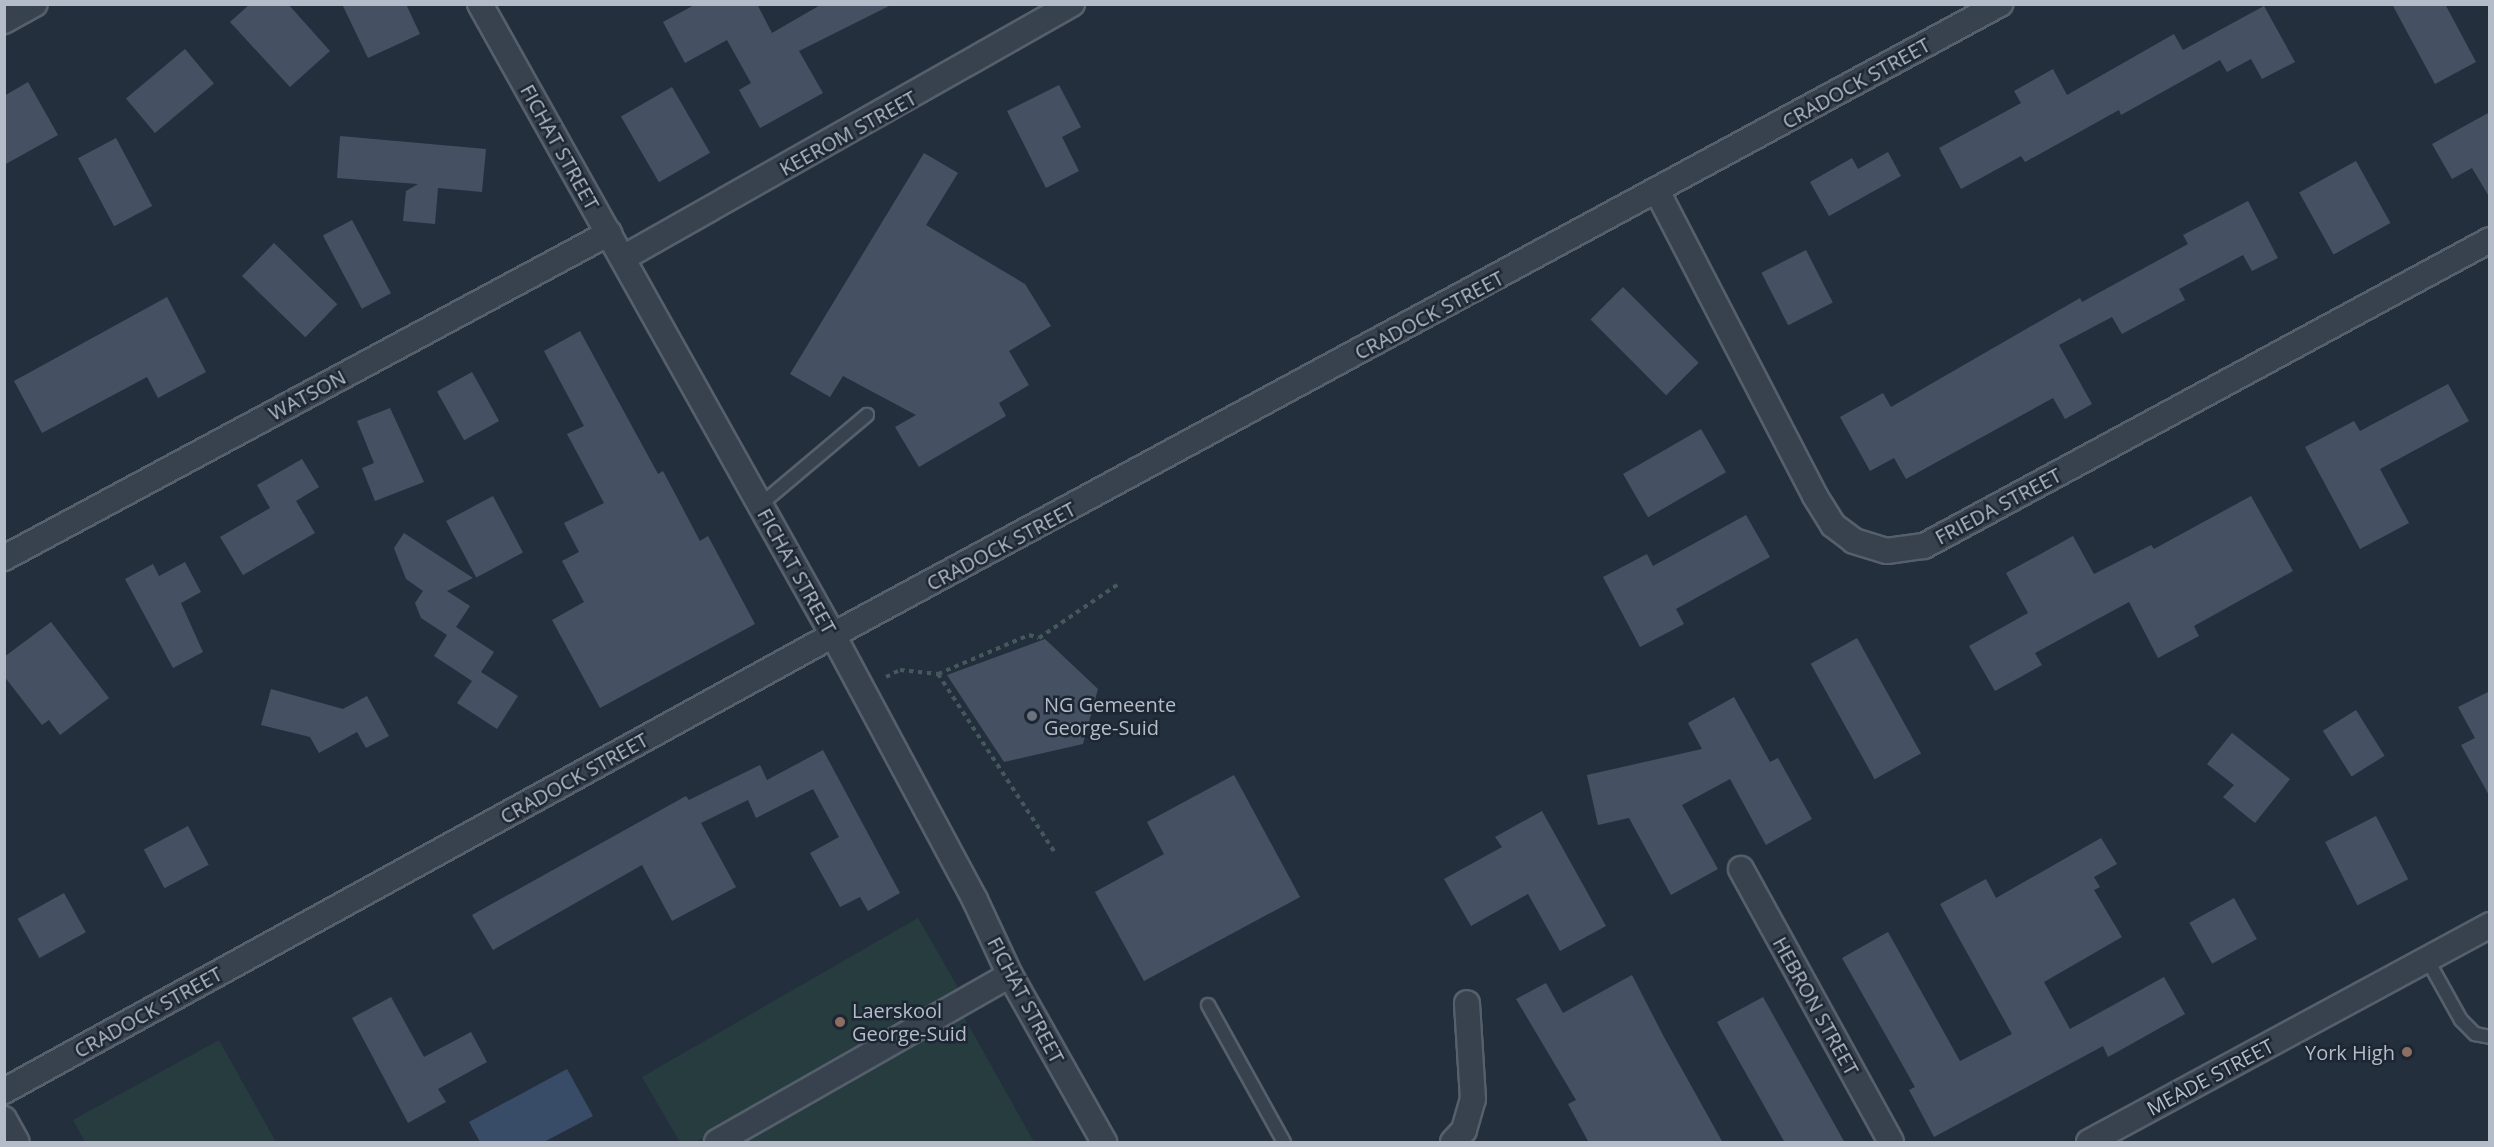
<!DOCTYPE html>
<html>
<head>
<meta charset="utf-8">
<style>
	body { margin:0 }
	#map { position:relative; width:2494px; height:1147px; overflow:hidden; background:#242f3e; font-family:"Open Sans",sans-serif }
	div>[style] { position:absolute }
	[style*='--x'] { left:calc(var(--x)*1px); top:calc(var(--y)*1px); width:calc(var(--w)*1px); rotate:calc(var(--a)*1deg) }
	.green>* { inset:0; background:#263c3f }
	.water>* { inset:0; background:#394c67 }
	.building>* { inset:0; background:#455162; transform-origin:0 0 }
	.path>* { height:4px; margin-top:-2px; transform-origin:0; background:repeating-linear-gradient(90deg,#44595c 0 4.5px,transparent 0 9px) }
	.roads { filter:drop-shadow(2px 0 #565f6c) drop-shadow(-2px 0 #565f6c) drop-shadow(0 2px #565f6c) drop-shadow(0 -2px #565f6c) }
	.lane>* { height:12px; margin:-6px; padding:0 6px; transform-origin:6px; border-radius:6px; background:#38414e }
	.street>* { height:24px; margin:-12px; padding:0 12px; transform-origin:12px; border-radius:12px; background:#38414e }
	.dots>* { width:16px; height:16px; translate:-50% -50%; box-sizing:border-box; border:3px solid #1d2633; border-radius:50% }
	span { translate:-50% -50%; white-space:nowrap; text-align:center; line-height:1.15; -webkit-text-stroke:5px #1d2633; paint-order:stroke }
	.street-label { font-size:20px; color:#b4bcc9 }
	.poi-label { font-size:20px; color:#b4bcc9 }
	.left { translate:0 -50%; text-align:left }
	.right { translate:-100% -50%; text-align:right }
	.frame { position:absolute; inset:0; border:6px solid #b4bcc9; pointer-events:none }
</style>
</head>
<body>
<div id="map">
	<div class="green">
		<div style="clip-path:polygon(918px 918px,960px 991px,696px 1142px,680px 1142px,642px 1077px)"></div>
		<div style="clip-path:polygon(964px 1017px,1034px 1142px,737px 1142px)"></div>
		<div style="clip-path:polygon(219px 1040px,276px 1142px,85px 1142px,73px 1120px)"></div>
	</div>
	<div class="water">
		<div style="clip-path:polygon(567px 1069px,593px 1116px,544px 1142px,480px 1142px,469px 1122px)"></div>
	</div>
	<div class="building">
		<div style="clip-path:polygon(250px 4px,288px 4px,330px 51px,290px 87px,230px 22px)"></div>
		<div style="clip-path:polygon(342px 4px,406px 4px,420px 34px,368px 58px)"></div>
		<div style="clip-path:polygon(696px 4px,757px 4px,772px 33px,822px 4px,893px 4px,799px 51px,823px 93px,760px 128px,739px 90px,751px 83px,727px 40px,685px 63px,663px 22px)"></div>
		<div style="clip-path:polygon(2392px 4px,2445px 4px,2476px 62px,2435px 84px)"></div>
		<div style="clip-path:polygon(2264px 6px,2295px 62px,2262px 79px,2251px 59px,2227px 72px,2220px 60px,2121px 115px,2119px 110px,2025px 162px,2021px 156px,1961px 189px,1939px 148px,2021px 103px,2014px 91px,2053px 69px,2067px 95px,2174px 34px,2183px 50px)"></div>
		<div style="left:185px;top:49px;width:45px;height:77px;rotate:50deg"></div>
		<div style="clip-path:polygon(28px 82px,58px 135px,4px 165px,4px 96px)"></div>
		<div style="clip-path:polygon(1059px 85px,1081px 127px,1062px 137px,1079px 171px,1046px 188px,1007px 111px)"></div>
		<div style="left:672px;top:87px;width:76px;height:59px;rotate:60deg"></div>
		<div style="clip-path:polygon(2490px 112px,2490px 198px,2472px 168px,2452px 179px,2432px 144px)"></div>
		<div style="clip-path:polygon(340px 136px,486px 149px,482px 192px,438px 188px,435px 224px,403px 221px,406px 191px,418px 184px,337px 178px)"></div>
		<div style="left:116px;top:138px;width:77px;height:43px;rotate:62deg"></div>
		<div style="clip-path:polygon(1888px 152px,1901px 176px,1829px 216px,1810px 182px,1852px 158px,1858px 169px)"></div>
		<div style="clip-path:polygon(924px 153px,958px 173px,926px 225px,1025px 284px,1051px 326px,1009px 351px,1029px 385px,999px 403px,1006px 416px,919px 467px,895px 427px,916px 415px,843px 376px,830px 397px,790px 374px)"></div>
		<div style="left:2356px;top:161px;width:71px;height:65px;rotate:61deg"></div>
		<div style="clip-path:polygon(2248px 201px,2278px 258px,2252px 271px,2243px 255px,2179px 289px,2185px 300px,2122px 334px,2112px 317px,2059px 345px,2092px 404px,2065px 419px,2053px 398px,1906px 479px,1894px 458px,1870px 471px,1840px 417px,1883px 393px,1891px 407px,2080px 298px,2082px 302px,2188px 244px,2183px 235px)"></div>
		<div style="left:352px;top:220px;width:83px;height:33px;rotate:62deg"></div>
		<div style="left:274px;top:243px;width:88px;height:46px;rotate:44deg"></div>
		<div style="left:1806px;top:250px;width:59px;height:50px;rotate:63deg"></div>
		<div style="left:1623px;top:287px;width:107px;height:46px;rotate:45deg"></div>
		<div style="clip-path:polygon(167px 297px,206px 372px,158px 398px,147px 377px,42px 433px,14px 381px)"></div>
		<div style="clip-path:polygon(580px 331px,658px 474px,663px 471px,700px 541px,708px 536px,755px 624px,600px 708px,552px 620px,584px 602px,562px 561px,579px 552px,564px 523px,604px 503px,567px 434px,584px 426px,544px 351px)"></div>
		<div style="left:472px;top:372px;width:56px;height:40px;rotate:61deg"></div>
		<div style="clip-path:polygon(2448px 384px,2469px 421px,2380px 469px,2409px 523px,2360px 549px,2305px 447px,2354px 421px,2360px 431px)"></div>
		<div style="clip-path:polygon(390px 408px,424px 482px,375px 501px,362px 468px,374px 463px,357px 421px)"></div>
		<div style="left:1701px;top:429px;width:50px;height:90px;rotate:60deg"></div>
		<div style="clip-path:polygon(302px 459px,319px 487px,296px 501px,315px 533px,243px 575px,220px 537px,270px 508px,257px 485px)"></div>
		<div style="left:493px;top:496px;width:64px;height:53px;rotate:62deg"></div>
		<div style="clip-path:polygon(2251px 496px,2293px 571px,2194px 626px,2199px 636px,2158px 658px,2129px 602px,2035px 653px,2042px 665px,1995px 691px,1969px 646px,2028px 613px,2006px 573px,2073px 536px,2094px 574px,2151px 545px,2154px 549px)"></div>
		<div style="clip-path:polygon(1746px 515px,1770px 557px,1676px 609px,1684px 624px,1640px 647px,1603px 577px,1647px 554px,1653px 566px)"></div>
		<div style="clip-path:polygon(404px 533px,473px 578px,447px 591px,470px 606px,456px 627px,494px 652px,481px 672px,518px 696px,497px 729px,457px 703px,472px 681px,434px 656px,447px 635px,421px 618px,415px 603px,423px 591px,406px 579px,394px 548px)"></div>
		<div style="clip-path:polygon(185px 562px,201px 592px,181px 603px,203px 652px,173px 668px,125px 579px,153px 564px,159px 576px)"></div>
		<div style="clip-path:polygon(51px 622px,109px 698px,60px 735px,49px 720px,42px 725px,4px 676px,4px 657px)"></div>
		<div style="left:1857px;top:638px;width:132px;height:53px;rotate:61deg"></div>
		<div style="clip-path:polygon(1045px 639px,1098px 689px,1083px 744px,1004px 762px,947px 675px)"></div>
		<div style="clip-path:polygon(271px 689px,343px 709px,367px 696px,389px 736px,366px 748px,357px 732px,319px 753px,310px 737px,261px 725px)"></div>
		<div style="clip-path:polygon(2490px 691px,2490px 797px,2461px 745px,2475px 738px,2458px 707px)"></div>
		<div style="clip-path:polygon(1734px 697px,1770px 762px,1778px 758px,1812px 819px,1766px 845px,1730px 779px,1682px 805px,1718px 869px,1671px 895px,1629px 818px,1598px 825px,1587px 775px,1702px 749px,1688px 723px)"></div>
		<div style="left:2356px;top:710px;width:54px;height:39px;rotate:58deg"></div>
		<div style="clip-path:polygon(2232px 733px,2290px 779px,2255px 823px,2223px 797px,2234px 785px,2207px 764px)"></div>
		<div style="clip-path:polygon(823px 750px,900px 893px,868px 911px,860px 897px,840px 907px,810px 853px,839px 837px,813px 789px,756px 818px,748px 800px,701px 823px,736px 887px,672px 921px,642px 865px,493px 950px,472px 915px,686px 796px,689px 800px,760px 765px,767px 780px)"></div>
		<div style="clip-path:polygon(1234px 775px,1300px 897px,1144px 981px,1095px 892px,1164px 854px,1147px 822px)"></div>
		<div style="clip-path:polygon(1542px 811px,1606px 926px,1560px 951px,1528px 894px,1471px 926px,1444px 879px,1502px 847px,1495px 837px)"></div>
		<div style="left:2376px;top:816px;width:71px;height:57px;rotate:63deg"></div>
		<div style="left:188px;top:826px;width:44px;height:50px;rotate:62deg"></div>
		<div style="clip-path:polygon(2101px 838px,2117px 864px,2094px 877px,2100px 887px,2094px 890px,2122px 937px,2044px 982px,2070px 1029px,2164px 977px,2185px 1014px,2108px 1057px,2103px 1046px,1934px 1137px,1909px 1090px,1915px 1087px,1842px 958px,1888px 932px,1960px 1061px,2012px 1034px,1940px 904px,1986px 879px,1996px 898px)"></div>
		<div style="left:64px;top:893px;width:45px;height:53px;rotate:61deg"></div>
		<div style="left:2234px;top:898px;width:47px;height:51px;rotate:61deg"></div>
		<div style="clip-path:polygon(1632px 975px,1664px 1037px,1723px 1143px,1589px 1143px,1568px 1104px,1576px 1100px,1516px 999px,1546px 983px,1563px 1013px)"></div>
		<div style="clip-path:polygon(391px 997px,424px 1057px,471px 1032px,487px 1062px,438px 1089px,446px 1102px,408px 1123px,352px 1018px)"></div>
		<div style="clip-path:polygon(1763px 997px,1845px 1143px,1785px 1143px,1717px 1022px)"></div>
	</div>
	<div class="path">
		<div style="--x:938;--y:674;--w:99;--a:-23.2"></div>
		<div style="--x:1029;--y:635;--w:10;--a:17"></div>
		<div style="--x:1039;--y:638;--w:98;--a:-34.2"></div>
		<div style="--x:886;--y:677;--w:16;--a:-27"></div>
		<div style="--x:900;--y:670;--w:38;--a:6"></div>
		<div style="--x:938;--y:674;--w:215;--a:56.8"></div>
	</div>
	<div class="roads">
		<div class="lane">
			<div style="--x:760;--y:505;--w:140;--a:-40.1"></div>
			<div style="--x:2427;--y:959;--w:70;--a:60.9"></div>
			<div style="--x:2461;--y:1020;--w:20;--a:45"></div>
			<div style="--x:2475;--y:1034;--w:15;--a:11"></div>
			<div style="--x:1208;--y:1005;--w:157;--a:61"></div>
		</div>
		<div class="street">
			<div style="--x:480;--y:4;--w:723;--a:60.78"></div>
			<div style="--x:833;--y:635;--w:301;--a:61.8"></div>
			<div style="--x:975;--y:900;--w:83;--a:65"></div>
			<div style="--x:1010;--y:975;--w:192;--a:60.6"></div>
			<div style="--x:4;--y:21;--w:35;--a:-29"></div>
			<div style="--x:1657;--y:191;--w:343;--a:62.6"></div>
			<div style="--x:1815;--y:496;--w:34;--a:58"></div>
			<div style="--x:1833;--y:525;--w:26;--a:37"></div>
			<div style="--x:1854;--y:541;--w:34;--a:17"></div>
			<div style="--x:1887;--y:551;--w:37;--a:-8"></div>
			<div style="--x:1924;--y:546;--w:643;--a:-28.4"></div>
			<div style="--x:623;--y:258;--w:516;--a:-29.5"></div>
			<div style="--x:4;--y:558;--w:687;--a:-28.24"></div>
			<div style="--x:1741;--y:869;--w:311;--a:61.2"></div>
			<div style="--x:4;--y:1091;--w:946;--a:-28.81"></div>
			<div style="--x:833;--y:635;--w:1327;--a:-28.4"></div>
			<div style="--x:4;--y:1119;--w:26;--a:61"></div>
			<div style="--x:717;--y:1142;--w:337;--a:-29.7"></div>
			<div style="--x:1453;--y:1142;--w:16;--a:-47"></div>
			<div style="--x:1464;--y:1130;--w:32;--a:-74"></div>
			<div style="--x:1473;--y:1099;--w:96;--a:-93.6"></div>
			<div style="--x:2089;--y:1142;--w:456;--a:-28.4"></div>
		</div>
	</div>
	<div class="dots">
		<div style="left:1032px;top:716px;background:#6b7280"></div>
		<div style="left:840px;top:1022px;background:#8d6e63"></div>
		<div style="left:2407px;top:1052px;background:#8d6e63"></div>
	</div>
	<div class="street-label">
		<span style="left:1856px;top:83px;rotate:-29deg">CRADOCK STREET</span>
		<span style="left:848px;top:133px;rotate:-29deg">KEEROM STREET</span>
		<span style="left:560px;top:147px;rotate:61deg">FICHAT STREET</span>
		<span style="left:1429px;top:315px;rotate:-28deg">CRADOCK STREET</span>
		<span style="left:307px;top:395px;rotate:-28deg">WATSON</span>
		<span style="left:1998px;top:506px;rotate:-28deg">FRIEDA STREET</span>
		<span style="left:1001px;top:546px;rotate:-28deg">CRADOCK STREET</span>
		<span style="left:797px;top:571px;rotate:61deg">FICHAT STREET</span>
		<span style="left:574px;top:778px;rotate:-29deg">CRADOCK STREET</span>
		<span style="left:1026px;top:1000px;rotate:62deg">FICHAT STREET</span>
		<span style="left:1816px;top:1006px;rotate:61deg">HEBRON STREET</span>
		<span style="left:148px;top:1012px;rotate:-29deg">CRADOCK STREET</span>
		<span style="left:2210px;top:1077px;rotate:-28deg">MEADE STREET</span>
	</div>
	<div class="poi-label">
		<span class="left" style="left:1044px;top:716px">NG Gemeente<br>George-Suid</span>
		<span class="left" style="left:852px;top:1022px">Laerskool<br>George-Suid</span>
		<span class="right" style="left:2395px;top:1052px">York High</span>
	</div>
	<div class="frame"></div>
</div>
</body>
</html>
